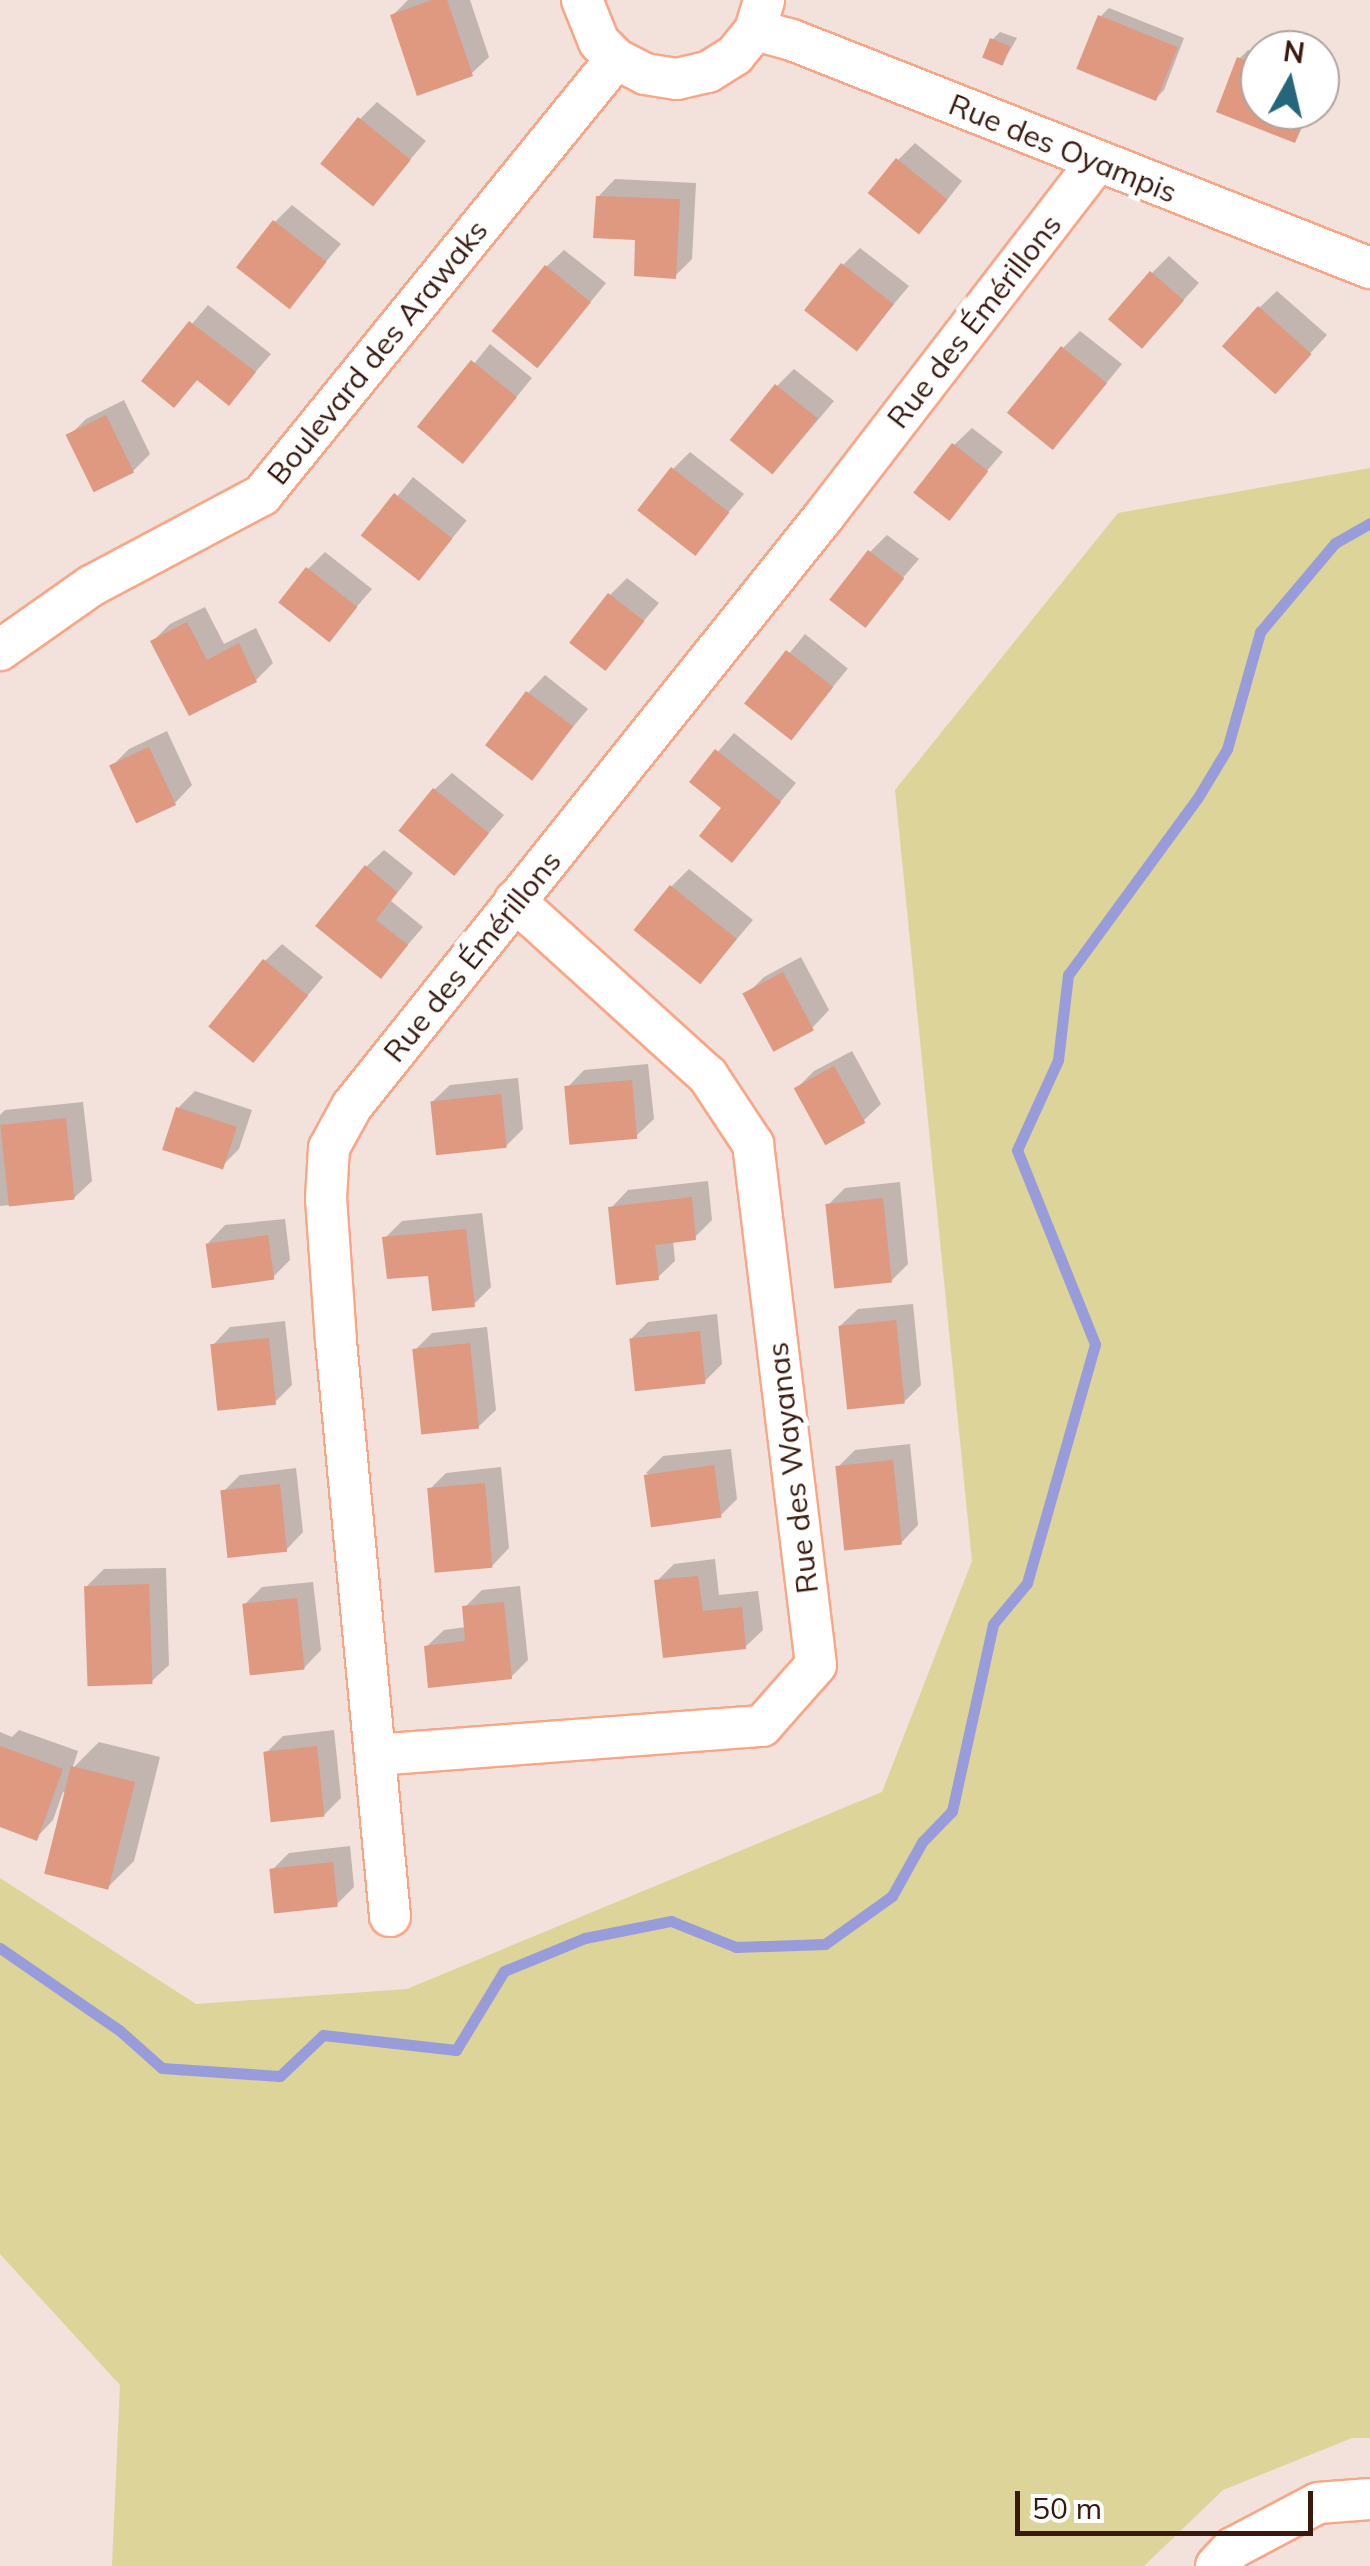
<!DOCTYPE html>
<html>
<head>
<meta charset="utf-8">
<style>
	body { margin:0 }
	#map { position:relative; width:1370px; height:2566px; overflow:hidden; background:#f3e1db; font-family:Mulish,sans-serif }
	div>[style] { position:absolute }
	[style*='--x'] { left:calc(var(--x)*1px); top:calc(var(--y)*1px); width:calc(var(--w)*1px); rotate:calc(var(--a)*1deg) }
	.green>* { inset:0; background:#dcd498 }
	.shadow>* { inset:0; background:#0003; transform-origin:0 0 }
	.stream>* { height:11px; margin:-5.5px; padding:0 5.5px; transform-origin:5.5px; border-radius:5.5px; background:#989cda }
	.building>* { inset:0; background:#de9980; transform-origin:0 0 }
	.roads { filter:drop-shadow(2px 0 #f9a687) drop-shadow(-2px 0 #f9a687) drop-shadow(0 2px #f9a687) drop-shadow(0 -2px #f9a687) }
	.minor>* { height:40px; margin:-20px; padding:0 20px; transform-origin:20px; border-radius:20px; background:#fff }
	span { translate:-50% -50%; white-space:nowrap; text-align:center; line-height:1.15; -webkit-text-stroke:10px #fff; paint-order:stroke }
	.street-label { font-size:30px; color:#39190d }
	.north { position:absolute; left:1240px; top:30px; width:100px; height:100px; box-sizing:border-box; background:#fff; border:2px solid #b0a39e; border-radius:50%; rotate:8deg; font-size:28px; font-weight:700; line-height:40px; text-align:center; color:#39190d }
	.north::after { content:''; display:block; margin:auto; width:35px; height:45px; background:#24667a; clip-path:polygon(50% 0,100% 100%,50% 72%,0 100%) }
	.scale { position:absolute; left:1015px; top:2491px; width:298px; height:45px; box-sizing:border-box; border:5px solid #39190d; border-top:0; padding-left:12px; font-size:30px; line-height:35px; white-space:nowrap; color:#39190d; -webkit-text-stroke:8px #fff; paint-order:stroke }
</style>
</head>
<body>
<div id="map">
	<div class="green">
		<div style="clip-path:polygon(1370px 468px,1370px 2438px,1352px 2438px,1223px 2490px,1144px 2566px,112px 2566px,120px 2385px,0 2254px,0 1878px,196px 2004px,407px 1989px,882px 1792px,972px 1561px,895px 790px,1118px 513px)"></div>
	</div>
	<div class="shadow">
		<div style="clip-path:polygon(408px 0,470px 0,489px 57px,471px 74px,393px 15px)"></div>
		<div style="clip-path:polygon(1109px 8px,1184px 38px,1164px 90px,1156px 98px,1101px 16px)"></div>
		<div style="clip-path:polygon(1000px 32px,1017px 38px,1002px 64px,992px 40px)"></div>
		<div style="clip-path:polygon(1248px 50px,1260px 55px,1260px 110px,1312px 110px,1295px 140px,1219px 110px,1240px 58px)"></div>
		<div style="clip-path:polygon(377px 102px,426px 141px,374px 202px,360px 119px)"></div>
		<div style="clip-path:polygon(915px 143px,962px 181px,936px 214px,898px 160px)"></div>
		<div style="clip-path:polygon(615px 179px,696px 183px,692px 259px,675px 276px,598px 197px)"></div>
		<div style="clip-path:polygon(292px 205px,341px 244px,289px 305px,275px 222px)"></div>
		<div style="clip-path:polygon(860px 248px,909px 286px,857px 348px,843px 265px)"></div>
		<div style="clip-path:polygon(564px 250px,606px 283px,538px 366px,546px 267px)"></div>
		<div style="clip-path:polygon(1169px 256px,1199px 283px,1157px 329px,1152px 273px)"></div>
		<div style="clip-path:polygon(1277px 291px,1327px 335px,1292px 373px,1259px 308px)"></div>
		<div style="clip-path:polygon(208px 305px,271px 354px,229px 402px,199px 378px,174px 405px,144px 381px)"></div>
		<div style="clip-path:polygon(1080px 331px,1122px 364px,1054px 447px,1063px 348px)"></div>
		<div style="left:490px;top:344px;width:54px;height:108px;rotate:39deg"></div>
		<div style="clip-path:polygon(794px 369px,834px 401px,774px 472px,777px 386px)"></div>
		<div style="clip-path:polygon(124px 400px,150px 454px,133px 471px,69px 436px,86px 419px)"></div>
		<div style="clip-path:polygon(972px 428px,1003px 452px,947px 518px,954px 445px)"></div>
		<div style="clip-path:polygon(690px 452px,744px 494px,695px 552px,673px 469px)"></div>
		<div style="left:413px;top:477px;width:69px;height:76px;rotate:39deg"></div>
		<div style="clip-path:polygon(887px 535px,919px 559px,863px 624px,870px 552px)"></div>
		<div style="clip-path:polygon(325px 552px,372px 589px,328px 640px,308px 569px)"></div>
		<div style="clip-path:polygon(627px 578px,659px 603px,604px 668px,610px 595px)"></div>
		<div style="clip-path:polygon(205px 607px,224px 644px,256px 628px,273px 663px,256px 680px,153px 641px,170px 624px)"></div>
		<div style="left:805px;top:634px;width:55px;height:89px;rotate:39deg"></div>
		<div style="clip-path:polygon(545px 675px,588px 709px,530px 778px,528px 693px)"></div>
		<div style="clip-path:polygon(167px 731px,192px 785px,175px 803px,112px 766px,129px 749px)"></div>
		<div style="clip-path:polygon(734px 733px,796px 783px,732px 860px,725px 807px,692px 782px)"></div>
		<div style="clip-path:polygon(452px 773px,504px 815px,455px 873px,434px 790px)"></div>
		<div style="clip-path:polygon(384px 850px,413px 873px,391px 901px,423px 927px,381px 976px,366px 867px)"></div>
		<div style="clip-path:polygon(689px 869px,753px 920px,701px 981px,672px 886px)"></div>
		<div style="clip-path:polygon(282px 944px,323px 977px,255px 1059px,265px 961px)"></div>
		<div style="clip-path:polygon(801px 957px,829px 1010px,812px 1028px,747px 994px,764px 977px)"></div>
		<div style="clip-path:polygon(852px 1051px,881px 1104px,863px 1121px,797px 1088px,814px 1071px)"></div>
		<div style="clip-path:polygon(648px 1064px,654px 1119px,636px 1136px,567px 1088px,584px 1070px)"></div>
		<div style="clip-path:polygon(518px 1078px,523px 1129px,506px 1146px,432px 1102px,450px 1085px)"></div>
		<div style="clip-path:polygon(195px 1091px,252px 1110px,239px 1149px,222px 1166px,178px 1108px)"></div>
		<div style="clip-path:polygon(83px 1102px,92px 1181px,74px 1198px,0 1206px,0 1115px,5px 1110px)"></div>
		<div style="clip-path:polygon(708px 1181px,712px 1220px,695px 1237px,673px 1240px,675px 1261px,657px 1278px,611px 1208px,628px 1190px)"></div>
		<div style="clip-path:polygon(900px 1182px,908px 1264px,891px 1281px,828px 1205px,845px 1188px)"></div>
		<div style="clip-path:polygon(482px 1213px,491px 1287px,474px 1304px,385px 1238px,402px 1221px)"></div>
		<div style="clip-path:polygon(285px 1219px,290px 1260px,273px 1277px,208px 1243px,225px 1225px)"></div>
		<div style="clip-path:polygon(913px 1304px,921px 1385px,904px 1402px,840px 1326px,858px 1309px)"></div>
		<div style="clip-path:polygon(717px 1314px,722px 1364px,705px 1381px,631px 1339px,648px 1322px)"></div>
		<div style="clip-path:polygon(285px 1321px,292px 1385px,275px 1402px,213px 1345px,230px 1327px)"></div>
		<div style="clip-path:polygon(487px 1327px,496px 1410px,478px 1427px,415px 1350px,432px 1333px)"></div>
		<div style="clip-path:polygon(910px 1444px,918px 1525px,901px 1543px,838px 1467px,855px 1450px)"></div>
		<div style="clip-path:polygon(731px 1449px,737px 1499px,720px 1516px,646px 1473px,663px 1456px)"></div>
		<div style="clip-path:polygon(501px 1467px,509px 1548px,492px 1566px,429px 1490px,446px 1473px)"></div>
		<div style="clip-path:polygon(296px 1468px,303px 1532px,286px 1550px,223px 1492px,240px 1475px)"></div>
		<div style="clip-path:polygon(715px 1559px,719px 1595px,758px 1591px,763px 1630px,745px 1647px,657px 1581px,674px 1564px)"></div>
		<div style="clip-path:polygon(166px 1568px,169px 1665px,151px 1682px,87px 1586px,104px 1569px)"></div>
		<div style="clip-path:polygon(313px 1582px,321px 1650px,304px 1668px,245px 1604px,262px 1587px)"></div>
		<div style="clip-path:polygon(520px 1586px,528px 1660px,511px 1677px,426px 1647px,444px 1630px,466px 1627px,465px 1607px,482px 1590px)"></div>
		<div style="clip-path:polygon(19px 1730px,78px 1751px,72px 1769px,99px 1742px,160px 1757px,134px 1861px,108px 1887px,67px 1793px,63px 1792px,53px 1820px,36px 1838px,0 1825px,0 1732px,12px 1737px)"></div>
		<div style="clip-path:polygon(334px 1730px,341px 1798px,324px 1815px,266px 1753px,283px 1736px)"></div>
		<div style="clip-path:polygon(350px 1846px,354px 1887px,337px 1904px,272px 1870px,289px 1853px)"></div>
	</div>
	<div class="stream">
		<div style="--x:0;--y:1948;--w:145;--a:34.6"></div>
		<div style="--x:119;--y:2030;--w:57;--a:41.5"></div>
		<div style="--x:162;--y:2068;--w:118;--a:3.9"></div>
		<div style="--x:280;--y:2076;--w:59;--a:-43.6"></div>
		<div style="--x:323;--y:2035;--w:134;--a:6.4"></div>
		<div style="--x:456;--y:2050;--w:92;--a:-58.7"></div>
		<div style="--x:504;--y:1971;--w:87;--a:-22.2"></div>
		<div style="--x:585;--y:1938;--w:88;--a:-11.2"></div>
		<div style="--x:671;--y:1921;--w:70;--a:21.8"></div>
		<div style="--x:736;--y:1947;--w:89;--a:-1.9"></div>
		<div style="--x:825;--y:1944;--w:82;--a:-35.6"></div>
		<div style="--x:892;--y:1896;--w:62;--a:-60.9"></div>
		<div style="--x:922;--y:1842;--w:43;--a:-45.9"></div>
		<div style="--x:952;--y:1811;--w:191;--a:-77.6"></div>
		<div style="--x:993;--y:1624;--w:53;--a:-50.3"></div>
		<div style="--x:1027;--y:1583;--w:248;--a:-74.1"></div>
		<div style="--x:1095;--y:1344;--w:209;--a:-111.9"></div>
		<div style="--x:1017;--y:1150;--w:99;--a:-65.5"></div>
		<div style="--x:1058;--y:1060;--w:86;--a:-83.3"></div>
		<div style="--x:1068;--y:975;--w:218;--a:-53.8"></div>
		<div style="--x:1197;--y:799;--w:58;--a:-59"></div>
		<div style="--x:1227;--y:749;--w:122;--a:-74.2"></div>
		<div style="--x:1260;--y:632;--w:116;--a:-49.9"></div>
		<div style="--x:1335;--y:543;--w:40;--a:-29.7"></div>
	</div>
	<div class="building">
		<div style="clip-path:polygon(432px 0,447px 0,473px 76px,417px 96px,390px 15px)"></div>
		<div style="left:1098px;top:15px;width:86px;height:58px;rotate:22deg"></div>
		<div style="left:990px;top:38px;width:22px;height:21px;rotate:22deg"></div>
		<div style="clip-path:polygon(1237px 57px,1260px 66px,1260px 110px,1309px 110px,1295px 143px,1216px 112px)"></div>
		<div style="left:358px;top:117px;width:68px;height:60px;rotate:39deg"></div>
		<div style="left:896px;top:158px;width:66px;height:45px;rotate:39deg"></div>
		<div style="clip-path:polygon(596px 196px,680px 199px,676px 279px,634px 276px,635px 240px,593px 238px)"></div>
		<div style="left:273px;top:220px;width:68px;height:60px;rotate:38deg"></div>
		<div style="left:841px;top:263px;width:67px;height:60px;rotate:38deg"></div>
		<div style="left:545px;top:265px;width:59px;height:85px;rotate:39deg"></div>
		<div style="left:1150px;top:271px;width:45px;height:64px;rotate:41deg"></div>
		<div style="left:1258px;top:306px;width:72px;height:54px;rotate:42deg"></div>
		<div style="clip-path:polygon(189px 321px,256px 372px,229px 406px,197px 380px,174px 408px,141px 381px)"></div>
		<div style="left:1061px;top:346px;width:59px;height:86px;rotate:39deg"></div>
		<div style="left:471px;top:360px;width:59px;height:86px;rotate:39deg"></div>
		<div style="left:775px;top:384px;width:55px;height:72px;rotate:39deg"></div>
		<div style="left:106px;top:415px;width:64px;height:45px;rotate:64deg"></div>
		<div style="left:952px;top:443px;width:46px;height:63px;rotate:38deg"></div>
		<div style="left:671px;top:467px;width:74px;height:55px;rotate:38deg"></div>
		<div style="left:394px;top:493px;width:74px;height:54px;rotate:38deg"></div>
		<div style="left:868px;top:550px;width:46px;height:63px;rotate:38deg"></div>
		<div style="left:306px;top:567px;width:65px;height:45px;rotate:38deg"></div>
		<div style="left:608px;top:593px;width:46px;height:63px;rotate:38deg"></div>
		<div style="clip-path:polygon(187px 622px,207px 660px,239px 643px,257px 682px,189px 716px,150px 641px)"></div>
		<div style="left:786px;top:650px;width:60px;height:68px;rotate:38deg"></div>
		<div style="left:526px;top:691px;width:59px;height:68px;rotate:37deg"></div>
		<div style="left:149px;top:747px;width:64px;height:44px;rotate:65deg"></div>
		<div style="clip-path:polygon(715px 749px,781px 802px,732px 863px,699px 836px,721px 808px,689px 782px)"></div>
		<div style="left:433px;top:788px;width:72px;height:55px;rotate:39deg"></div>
		<div style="clip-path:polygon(365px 865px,397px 892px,376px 920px,408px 945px,381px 979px,315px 926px)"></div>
		<div style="left:670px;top:885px;width:86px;height:58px;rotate:39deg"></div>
		<div style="left:263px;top:959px;width:58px;height:87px;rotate:39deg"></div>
		<div style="left:783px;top:972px;width:66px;height:46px;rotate:62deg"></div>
		<div style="left:834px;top:1066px;width:65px;height:46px;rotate:61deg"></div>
		<div style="left:632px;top:1080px;width:59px;height:68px;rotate:85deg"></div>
		<div style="left:501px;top:1094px;width:54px;height:71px;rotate:84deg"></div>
		<div style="left:176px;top:1107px;width:64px;height:45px;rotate:18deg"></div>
		<div style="left:66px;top:1118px;width:82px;height:66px;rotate:84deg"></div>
		<div style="clip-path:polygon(692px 1197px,696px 1240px,655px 1245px,659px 1280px,616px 1285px,608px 1207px)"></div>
		<div style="left:883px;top:1198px;width:85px;height:58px;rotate:84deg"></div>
		<div style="clip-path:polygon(466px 1229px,475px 1307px,432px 1311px,428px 1276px,387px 1279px,382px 1237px)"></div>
		<div style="left:268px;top:1235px;width:45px;height:63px;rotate:82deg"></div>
		<div style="left:896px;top:1320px;width:84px;height:58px;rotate:84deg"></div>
		<div style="left:700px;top:1331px;width:53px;height:71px;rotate:84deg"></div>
		<div style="left:269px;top:1338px;width:67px;height:59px;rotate:84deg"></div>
		<div style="left:470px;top:1343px;width:86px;height:58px;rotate:84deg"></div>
		<div style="left:893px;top:1460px;width:85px;height:58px;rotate:84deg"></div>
		<div style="left:714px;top:1465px;width:53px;height:71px;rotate:82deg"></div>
		<div style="left:485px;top:1483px;width:85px;height:58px;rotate:85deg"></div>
		<div style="left:280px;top:1484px;width:68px;height:60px;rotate:84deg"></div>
		<div style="clip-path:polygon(698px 1576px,703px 1611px,742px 1607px,746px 1649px,663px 1658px,654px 1580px)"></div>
		<div style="left:149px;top:1584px;width:100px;height:65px;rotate:88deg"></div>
		<div style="left:297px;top:1598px;width:72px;height:55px;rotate:84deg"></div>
		<div style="clip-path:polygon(504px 1602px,512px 1679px,428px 1688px,424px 1646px,465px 1641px,462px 1606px)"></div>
		<div style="clip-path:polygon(0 1746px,63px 1769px,37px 1841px,0 1827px)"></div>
		<div style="left:317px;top:1746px;width:71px;height:54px;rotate:84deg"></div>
		<div style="left:71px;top:1766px;width:66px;height:111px;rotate:14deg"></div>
		<div style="left:333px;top:1862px;width:45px;height:64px;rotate:84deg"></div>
	</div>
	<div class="roads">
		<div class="minor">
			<div style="--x:582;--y:0;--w:45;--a:68"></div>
			<div style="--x:599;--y:42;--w:24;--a:45"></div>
			<div style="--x:616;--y:59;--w:33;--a:27"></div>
			<div style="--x:645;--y:74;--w:32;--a:9"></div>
			<div style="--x:677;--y:79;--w:32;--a:-13"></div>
			<div style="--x:708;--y:72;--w:32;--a:-32"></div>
			<div style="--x:735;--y:55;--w:32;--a:-51"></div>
			<div style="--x:755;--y:30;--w:31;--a:-73"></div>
			<div style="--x:755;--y:30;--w:38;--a:15"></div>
			<div style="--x:792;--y:40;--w:621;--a:21.53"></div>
			<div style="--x:0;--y:650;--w:111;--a:-35.1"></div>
			<div style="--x:91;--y:586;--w:194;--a:-28"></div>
			<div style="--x:262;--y:495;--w:562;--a:-50.93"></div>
			<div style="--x:375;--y:1755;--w:388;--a:-4.3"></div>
			<div style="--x:762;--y:1726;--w:81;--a:-48.5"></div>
			<div style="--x:816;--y:1665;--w:525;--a:-96.89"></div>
			<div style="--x:753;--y:1144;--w:82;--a:-123.5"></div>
			<div style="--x:708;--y:1076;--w:261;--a:-137.8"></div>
			<div style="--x:390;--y:1916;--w:578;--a:-95.37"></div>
			<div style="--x:336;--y:1341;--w:143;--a:-94"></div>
			<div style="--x:326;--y:1198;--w:50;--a:-86.6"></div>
			<div style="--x:329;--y:1148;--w:48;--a:-61.3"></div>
			<div style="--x:352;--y:1106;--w:757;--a:-51.33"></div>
			<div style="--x:825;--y:515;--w:446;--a:-52.4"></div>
			<div style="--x:1216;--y:2566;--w:25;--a:-47"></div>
			<div style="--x:1233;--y:2548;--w:96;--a:-27.9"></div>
			<div style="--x:1318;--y:2503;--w:52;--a:-4.4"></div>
		</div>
	</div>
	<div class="street-label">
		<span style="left:1063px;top:148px;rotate:22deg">Rue des Oyampis</span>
		<span style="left:974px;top:321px;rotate:-52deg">Rue des Émérillons</span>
		<span style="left:377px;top:352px;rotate:-51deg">Boulevard des Arawaks</span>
		<span style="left:472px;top:956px;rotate:-51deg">Rue des Émérillons</span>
		<span style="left:792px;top:1468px;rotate:-97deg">Rue des Wayanas</span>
	</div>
	<div class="north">N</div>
	<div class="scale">50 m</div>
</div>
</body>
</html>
